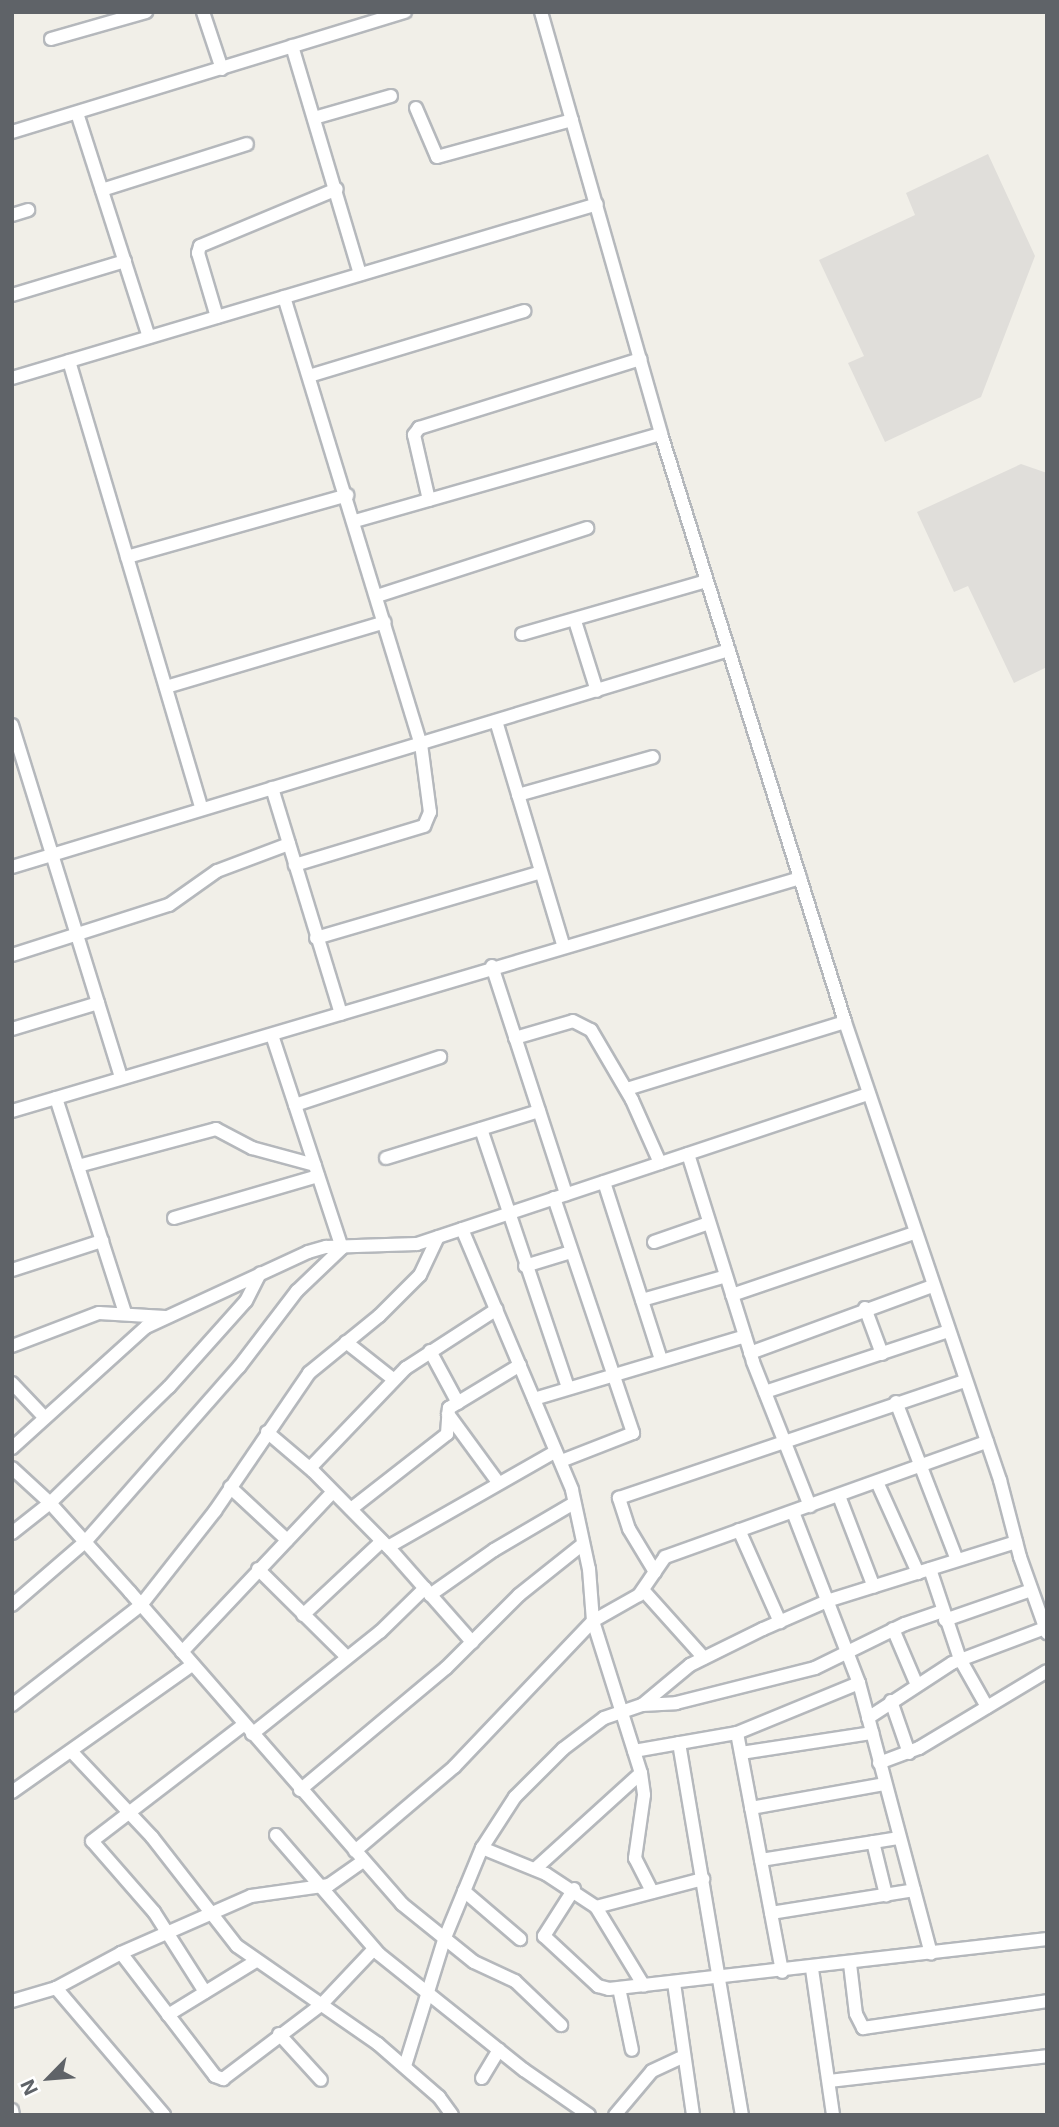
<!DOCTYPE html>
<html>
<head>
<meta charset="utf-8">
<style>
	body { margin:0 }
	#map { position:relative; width:1059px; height:2127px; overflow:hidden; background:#f1efe8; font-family:Inter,sans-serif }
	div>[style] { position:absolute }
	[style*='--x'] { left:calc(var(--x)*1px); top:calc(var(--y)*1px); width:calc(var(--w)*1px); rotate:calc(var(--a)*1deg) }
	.industrial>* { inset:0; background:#e0deda }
	.roads { filter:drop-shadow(2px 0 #b5b8bc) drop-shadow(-2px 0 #b5b8bc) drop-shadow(0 2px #b5b8bc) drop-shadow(0 -2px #b5b8bc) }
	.minor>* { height:12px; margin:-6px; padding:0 6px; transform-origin:6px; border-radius:6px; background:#fff }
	span { translate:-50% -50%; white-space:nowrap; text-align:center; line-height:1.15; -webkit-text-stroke:5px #fff; paint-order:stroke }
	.frame { position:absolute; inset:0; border:14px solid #5f6368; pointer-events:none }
	.north { position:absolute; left:14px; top:2043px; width:70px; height:70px; -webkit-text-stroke:5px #fff; paint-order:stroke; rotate:245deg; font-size:19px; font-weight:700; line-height:28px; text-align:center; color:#5f6368 }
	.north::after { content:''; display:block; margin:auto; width:24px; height:32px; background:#5f6368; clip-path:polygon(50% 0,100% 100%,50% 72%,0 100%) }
</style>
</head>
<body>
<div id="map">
	<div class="industrial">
		<div style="clip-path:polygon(988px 154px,1035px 256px,981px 397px,885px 442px,848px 363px,864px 356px,819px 260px,915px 215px,906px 193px)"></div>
		<div style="clip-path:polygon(1021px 464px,1047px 473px,1047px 667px,1014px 683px,968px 586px,954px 592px,917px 512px)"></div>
	</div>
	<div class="roads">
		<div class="minor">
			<div style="--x:203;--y:12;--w:60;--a:71.6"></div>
			<div style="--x:541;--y:12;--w:439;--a:74.1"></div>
			<div style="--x:661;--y:434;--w:616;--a:72.62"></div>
			<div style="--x:845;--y:1022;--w:484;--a:71.3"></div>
			<div style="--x:1000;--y:1480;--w:80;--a:75.4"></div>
			<div style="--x:1020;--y:1557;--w:81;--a:70.4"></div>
			<div style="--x:51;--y:39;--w:99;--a:-15.9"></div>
			<div style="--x:292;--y:46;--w:238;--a:73.4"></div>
			<div style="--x:416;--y:108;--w:53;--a:66.8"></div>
			<div style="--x:437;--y:157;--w:140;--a:-15.3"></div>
			<div style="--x:77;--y:113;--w:235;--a:72.2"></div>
			<div style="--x:314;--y:118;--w:80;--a:-15.9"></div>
			<div style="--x:12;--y:132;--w:411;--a:-17"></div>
			<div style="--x:102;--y:190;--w:152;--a:-17.6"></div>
			<div style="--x:12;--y:215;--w:17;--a:-17"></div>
			<div style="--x:12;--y:295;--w:118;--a:-16.7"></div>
			<div style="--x:284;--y:297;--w:468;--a:73"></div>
			<div style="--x:421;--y:744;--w:69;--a:82.5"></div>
			<div style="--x:430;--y:812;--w:15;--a:113"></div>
			<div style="--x:424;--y:826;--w:135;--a:163.2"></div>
			<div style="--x:217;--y:317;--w:67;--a:-106.5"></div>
			<div style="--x:198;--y:253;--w:7;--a:-74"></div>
			<div style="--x:200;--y:246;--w:148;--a:-22.6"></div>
			<div style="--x:69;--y:361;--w:467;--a:73.5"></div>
			<div style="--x:309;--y:376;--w:225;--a:-16.8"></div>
			<div style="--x:12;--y:378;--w:610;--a:-16.56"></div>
			<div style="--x:429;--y:500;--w:67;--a:-103"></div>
			<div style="--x:414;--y:435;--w:9;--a:-54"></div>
			<div style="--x:419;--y:428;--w:232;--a:-17.3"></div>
			<div style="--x:355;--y:521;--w:318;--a:-15.9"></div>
			<div style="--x:127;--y:557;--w:229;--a:-15.7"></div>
			<div style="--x:377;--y:596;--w:221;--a:-17.9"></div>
			<div style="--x:575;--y:621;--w:73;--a:72.6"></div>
			<div style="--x:522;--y:634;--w:192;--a:-16"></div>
			<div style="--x:166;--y:687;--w:228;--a:-16.5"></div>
			<div style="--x:496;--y:721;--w:234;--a:73.3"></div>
			<div style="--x:12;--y:725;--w:369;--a:72.8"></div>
			<div style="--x:272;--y:788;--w:236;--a:73"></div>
			<div style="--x:518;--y:795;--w:140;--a:-15.7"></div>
			<div style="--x:12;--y:867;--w:749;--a:-16.84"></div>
			<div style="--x:316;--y:938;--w:234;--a:-16.3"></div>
			<div style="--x:12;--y:955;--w:165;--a:-17.7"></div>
			<div style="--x:169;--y:905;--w:59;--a:-35.3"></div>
			<div style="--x:217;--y:871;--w:77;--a:-20.6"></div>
			<div style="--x:492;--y:966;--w:240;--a:72"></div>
			<div style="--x:12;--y:1029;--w:90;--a:-16.8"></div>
			<div style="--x:515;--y:1038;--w:60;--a:-16.3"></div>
			<div style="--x:573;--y:1021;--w:20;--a:27"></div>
			<div style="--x:591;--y:1030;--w:81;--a:59.6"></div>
			<div style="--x:632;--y:1100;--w:69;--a:66"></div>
			<div style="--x:627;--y:1089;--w:228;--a:-17.1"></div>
			<div style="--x:56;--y:1098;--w:226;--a:72.2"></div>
			<div style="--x:295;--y:1105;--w:153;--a:-18.3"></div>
			<div style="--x:12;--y:1111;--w:822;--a:-16.47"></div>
			<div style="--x:481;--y:1129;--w:272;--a:71.4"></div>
			<div style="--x:688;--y:1154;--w:218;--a:72.6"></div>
			<div style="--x:753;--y:1362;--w:155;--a:68.4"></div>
			<div style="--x:386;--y:1158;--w:160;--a:-17.1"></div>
			<div style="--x:78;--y:1166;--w:143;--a:-15"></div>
			<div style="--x:216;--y:1129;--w:41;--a:27.8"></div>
			<div style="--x:252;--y:1148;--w:65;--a:15.1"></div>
			<div style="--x:604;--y:1182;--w:187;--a:72.2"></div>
			<div style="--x:554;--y:1198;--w:248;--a:71.4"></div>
			<div style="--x:633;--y:1433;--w:77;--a:158.7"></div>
			<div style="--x:174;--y:1218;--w:150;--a:-16.3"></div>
			<div style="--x:462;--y:1229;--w:283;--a:67.1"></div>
			<div style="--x:572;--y:1490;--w:81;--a:77.9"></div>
			<div style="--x:589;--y:1569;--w:52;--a:85.6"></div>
			<div style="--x:593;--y:1621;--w:159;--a:72.5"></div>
			<div style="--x:641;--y:1773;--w:22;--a:82"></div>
			<div style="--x:644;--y:1795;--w:64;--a:98.1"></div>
			<div style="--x:635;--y:1858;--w:38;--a:63"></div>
			<div style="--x:654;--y:1242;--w:58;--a:-19.1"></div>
			<div style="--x:525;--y:1266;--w:48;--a:-16.9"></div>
			<div style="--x:12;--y:1270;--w:95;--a:-17.9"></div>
			<div style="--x:732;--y:1295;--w:192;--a:-18.8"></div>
			<div style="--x:642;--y:1300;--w:87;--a:-15.9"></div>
			<div style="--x:865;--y:1308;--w:49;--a:69.7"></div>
			<div style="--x:346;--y:1342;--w:60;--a:38.2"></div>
			<div style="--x:12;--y:1346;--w:93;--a:-20.8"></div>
			<div style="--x:99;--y:1313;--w:66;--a:3.5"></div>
			<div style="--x:430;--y:1351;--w:59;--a:61.7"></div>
			<div style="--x:750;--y:1353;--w:194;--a:-20.2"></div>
			<div style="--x:12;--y:1383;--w:47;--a:46.7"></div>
			<div style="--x:765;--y:1392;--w:193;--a:-18.4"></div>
			<div style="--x:534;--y:1399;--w:220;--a:-16.6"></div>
			<div style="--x:896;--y:1402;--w:169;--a:68.9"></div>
			<div style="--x:448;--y:1414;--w:83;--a:53.8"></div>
			<div style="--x:267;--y:1432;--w:60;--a:40.3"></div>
			<div style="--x:313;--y:1471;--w:111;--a:45.4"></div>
			<div style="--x:391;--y:1550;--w:123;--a:48.6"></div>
			<div style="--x:12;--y:1448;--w:181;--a:-42.1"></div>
			<div style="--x:146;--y:1327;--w:179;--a:-24.8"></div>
			<div style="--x:308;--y:1252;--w:19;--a:-16"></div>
			<div style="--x:326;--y:1247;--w:91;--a:-1.9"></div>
			<div style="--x:417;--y:1244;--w:476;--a:-18.4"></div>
			<div style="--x:12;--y:1468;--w:52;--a:42.6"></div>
			<div style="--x:50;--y:1503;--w:120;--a:48"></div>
			<div style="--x:130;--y:1592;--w:414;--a:48.9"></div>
			<div style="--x:402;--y:1904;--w:92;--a:38.9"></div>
			<div style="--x:474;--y:1962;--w:45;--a:24.9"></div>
			<div style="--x:515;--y:1981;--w:64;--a:43.7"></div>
			<div style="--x:310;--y:1468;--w:139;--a:-46.2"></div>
			<div style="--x:406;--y:1368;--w:108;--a:-33"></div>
			<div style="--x:877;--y:1482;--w:100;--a:65.7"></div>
			<div style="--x:230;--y:1487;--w:78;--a:42.9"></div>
			<div style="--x:839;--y:1496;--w:97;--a:69"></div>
			<div style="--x:351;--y:1509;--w:122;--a:-38"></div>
			<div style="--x:447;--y:1434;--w:26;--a:-86"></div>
			<div style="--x:449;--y:1408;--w:83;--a:-31.2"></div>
			<div style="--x:793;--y:1512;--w:183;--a:68.9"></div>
			<div style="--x:859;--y:1683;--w:280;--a:75.1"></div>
			<div style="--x:739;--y:1530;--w:101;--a:66"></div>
			<div style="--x:12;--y:1533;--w:48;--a:-38.3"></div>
			<div style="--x:50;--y:1503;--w:166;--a:-44.3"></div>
			<div style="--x:169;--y:1387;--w:115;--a:-48.2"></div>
			<div style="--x:246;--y:1301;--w:31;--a:-63"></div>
			<div style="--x:388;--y:1547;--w:193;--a:-29.7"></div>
			<div style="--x:258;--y:1569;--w:125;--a:44.7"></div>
			<div style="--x:930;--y:1569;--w:95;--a:71.6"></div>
			<div style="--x:960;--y:1659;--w:55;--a:60.6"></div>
			<div style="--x:655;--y:1572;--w:50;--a:-121.2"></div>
			<div style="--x:629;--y:1529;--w:33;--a:-108"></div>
			<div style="--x:619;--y:1498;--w:365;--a:-18.7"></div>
			<div style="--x:643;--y:1590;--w:91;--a:48.1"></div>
			<div style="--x:430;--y:1595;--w:78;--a:-35.1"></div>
			<div style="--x:494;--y:1550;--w:93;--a:-30.4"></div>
			<div style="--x:12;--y:1605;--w:96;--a:-40.8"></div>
			<div style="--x:85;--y:1542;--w:233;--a:-48.7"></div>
			<div style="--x:239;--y:1367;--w:96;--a:-52.7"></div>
			<div style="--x:297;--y:1291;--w:62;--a:-43.7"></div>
			<div style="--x:342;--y:1248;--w:224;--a:-108.2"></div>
			<div style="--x:303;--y:1615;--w:108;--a:-43.1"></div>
			<div style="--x:945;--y:1620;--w:91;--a:-19.2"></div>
			<div style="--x:893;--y:1629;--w:59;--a:66.9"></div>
			<div style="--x:182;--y:1652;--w:220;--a:-46.7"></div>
			<div style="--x:891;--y:1701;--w:55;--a:70.9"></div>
			<div style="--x:12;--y:1705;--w:163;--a:-37.8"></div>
			<div style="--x:141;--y:1605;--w:120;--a:-51.8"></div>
			<div style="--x:215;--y:1511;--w:167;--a:-55.7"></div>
			<div style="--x:309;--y:1373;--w:90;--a:-39.2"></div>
			<div style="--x:379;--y:1316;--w:58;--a:-45"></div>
			<div style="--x:420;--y:1275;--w:42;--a:-64.7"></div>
			<div style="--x:642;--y:1705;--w:34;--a:-3"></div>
			<div style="--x:676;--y:1703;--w:143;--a:-14.1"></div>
			<div style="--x:815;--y:1668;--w:100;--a:-26.1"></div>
			<div style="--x:905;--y:1624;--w:40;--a:-18.9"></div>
			<div style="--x:868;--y:1718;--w:100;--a:-33.2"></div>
			<div style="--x:952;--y:1663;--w:99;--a:-20.6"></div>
			<div style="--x:737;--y:1733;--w:243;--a:79.3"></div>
			<div style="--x:252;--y:1734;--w:164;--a:-38.6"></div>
			<div style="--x:380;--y:1632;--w:63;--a:-44.4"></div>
			<div style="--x:679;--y:1743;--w:377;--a:80.4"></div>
			<div style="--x:71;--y:1751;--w:118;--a:46.7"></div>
			<div style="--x:152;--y:1837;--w:138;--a:52.1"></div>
			<div style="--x:237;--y:1946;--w:172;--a:34.8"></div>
			<div style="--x:378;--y:2044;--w:81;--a:41"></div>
			<div style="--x:439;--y:2097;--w:22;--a:54"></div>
			<div style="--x:634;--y:1751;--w:105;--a:-9.9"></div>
			<div style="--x:737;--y:1733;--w:132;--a:-22.3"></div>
			<div style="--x:741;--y:1753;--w:133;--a:-8.7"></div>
			<div style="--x:879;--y:1763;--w:43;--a:-20.6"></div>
			<div style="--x:919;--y:1748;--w:149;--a:-31"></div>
			<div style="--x:300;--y:1790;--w:190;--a:-39.9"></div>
			<div style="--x:446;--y:1668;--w:103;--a:-45"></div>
			<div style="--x:519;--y:1595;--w:82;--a:-38.6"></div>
			<div style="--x:12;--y:1792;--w:220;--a:-35.2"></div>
			<div style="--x:751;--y:1808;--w:135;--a:-10.2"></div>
			<div style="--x:276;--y:1835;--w:157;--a:49.1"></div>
			<div style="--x:379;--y:1954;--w:186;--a:38.7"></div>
			<div style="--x:524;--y:2070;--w:79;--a:34.7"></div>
			<div style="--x:873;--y:1842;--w:55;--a:76.2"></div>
			<div style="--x:482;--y:1848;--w:69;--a:22.1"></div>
			<div style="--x:546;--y:1874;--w:60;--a:33.4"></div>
			<div style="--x:596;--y:1907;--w:92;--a:58.7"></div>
			<div style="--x:355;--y:1851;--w:130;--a:-40.3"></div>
			<div style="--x:454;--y:1767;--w:202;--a:-46.4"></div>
			<div style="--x:593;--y:1621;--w:53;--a:-29.5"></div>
			<div style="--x:639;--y:1595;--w:46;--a:-55.6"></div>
			<div style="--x:665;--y:1557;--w:342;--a:-19.7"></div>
			<div style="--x:761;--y:1860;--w:140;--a:-9.1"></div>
			<div style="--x:535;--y:1869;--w:143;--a:-42.2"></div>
			<div style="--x:574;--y:1889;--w:56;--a:122.6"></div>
			<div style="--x:544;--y:1936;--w:74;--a:42.8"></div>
			<div style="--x:598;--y:1986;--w:11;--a:15"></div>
			<div style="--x:609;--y:1989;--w:441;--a:-6.5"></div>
			<div style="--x:464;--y:1891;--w:74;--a:40.6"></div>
			<div style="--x:596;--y:1907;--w:111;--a:-14.7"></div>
			<div style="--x:771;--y:1913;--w:145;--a:-9.1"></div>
			<div style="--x:121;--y:1953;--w:155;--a:52.6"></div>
			<div style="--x:215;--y:2076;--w:9;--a:21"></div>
			<div style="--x:223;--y:2079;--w:123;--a:-37.1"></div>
			<div style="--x:321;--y:2005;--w:77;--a:-46.6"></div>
			<div style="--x:850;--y:1964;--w:50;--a:83.2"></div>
			<div style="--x:856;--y:2014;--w:16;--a:63"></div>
			<div style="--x:863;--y:2028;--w:186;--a:-8.3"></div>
			<div style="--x:812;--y:1969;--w:148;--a:81.8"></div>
			<div style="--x:674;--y:1983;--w:133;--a:81.8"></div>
			<div style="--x:56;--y:1988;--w:167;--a:49.6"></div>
			<div style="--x:619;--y:1988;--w:63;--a:78.2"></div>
			<div style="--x:205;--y:1992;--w:95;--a:-122.5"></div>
			<div style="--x:154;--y:1912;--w:94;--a:-131.1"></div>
			<div style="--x:92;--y:1841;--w:190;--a:-37.5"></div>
			<div style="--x:12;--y:2001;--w:46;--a:-16.5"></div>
			<div style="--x:56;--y:1988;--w:74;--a:-28.3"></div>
			<div style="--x:121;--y:1953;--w:142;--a:-23.7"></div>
			<div style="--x:251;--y:1896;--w:79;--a:-8"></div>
			<div style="--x:329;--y:1885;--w:42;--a:-35.2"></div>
			<div style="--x:168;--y:2015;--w:103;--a:-31.5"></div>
			<div style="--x:279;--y:2034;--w:62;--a:47.6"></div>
			<div style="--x:405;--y:2066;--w:132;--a:-72.8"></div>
			<div style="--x:444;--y:1940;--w:100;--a:-67.6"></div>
			<div style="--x:482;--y:1848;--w:61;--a:-57.1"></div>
			<div style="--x:515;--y:1797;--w:68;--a:-45"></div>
			<div style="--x:563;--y:1749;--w:51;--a:-37.1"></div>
			<div style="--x:604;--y:1718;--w:40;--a:-18.9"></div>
			<div style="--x:642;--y:1705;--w:62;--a:-39.8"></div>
			<div style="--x:690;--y:1665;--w:81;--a:-26.3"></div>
			<div style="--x:763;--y:1629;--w:70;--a:-23.6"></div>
			<div style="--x:827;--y:1601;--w:198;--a:-17.3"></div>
			<div style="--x:482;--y:2078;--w:33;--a:-59"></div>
			<div style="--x:829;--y:2081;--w:219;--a:-6.5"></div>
			<div style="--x:12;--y:2110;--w:5;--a:79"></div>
			<div style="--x:615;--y:2115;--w:57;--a:-49.9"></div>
			<div style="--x:652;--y:2071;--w:35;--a:-25"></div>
		</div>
	</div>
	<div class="frame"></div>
	<div class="north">N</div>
</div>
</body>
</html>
